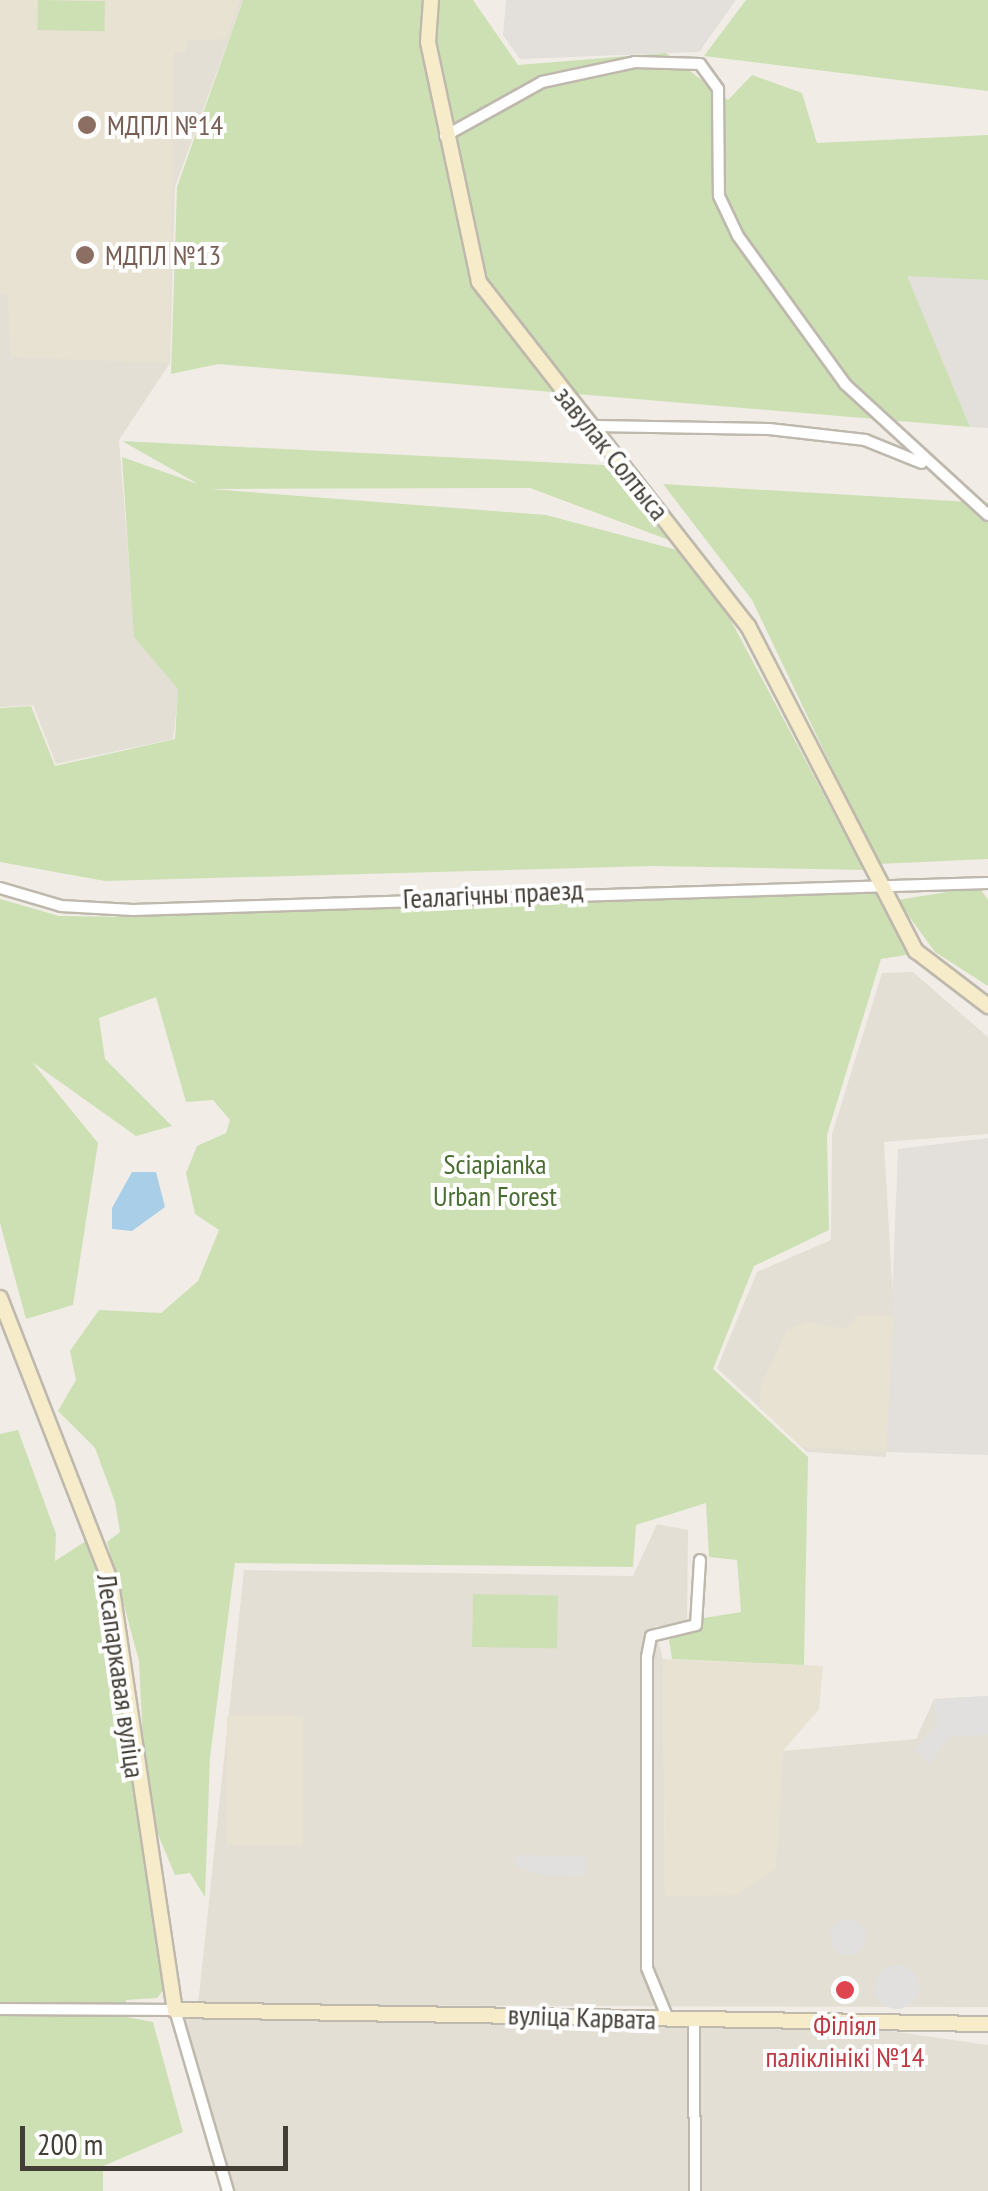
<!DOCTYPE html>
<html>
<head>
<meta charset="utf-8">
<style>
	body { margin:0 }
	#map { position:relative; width:988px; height:2191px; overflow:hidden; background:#f1ede6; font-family:"PT Sans Narrow",sans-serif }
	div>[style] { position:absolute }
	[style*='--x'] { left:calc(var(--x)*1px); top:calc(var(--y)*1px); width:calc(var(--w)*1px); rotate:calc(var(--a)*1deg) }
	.residential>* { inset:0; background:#e4dfd5 }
	.industrial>* { inset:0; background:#e3dfdb }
	.education>* { inset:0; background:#e8e2d2; transform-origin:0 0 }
	.green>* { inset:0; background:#cce0b4; transform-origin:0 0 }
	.parking>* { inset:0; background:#e2e0de }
	.round { border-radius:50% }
	.water>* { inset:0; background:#a9cee7 }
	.roads { filter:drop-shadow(2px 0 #beb8ad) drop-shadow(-2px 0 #beb8ad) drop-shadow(0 2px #beb8ad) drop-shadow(0 -2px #beb8ad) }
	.street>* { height:10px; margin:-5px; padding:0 5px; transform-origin:5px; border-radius:5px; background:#fff }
	.secondary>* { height:14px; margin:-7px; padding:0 7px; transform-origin:7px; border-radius:7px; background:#f7ecc9 }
	.dots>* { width:28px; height:28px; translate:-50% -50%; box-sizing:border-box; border:5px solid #fff; border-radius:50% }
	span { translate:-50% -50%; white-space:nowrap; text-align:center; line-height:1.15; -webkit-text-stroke:8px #fff; paint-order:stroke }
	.education-label { font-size:28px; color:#785e54 }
	.left { translate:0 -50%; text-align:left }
	.street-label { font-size:28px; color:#433e36 }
	.park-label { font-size:28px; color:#486d31 }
	.health-label { font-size:28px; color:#be3a42 }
	.scale { position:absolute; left:20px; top:2126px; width:268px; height:45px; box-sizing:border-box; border:5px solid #433e36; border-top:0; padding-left:12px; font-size:30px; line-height:35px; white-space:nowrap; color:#433e36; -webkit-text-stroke:8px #fff; paint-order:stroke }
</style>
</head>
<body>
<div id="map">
	<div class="residential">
		<div style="clip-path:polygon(0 0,243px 0,175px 187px,170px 363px,119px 440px,135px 636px,179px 690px,173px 739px,56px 764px,33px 705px,0 707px)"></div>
		<div style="clip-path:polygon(913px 972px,988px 1037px,988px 1134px,884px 1142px,894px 1316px,886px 1457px,807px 1452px,717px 1368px,757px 1272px,831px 1240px,832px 1134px,882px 973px)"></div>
		<div style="clip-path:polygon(657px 1524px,688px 1530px,687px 1626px,654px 1626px,663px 1659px,665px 1895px,777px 1836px,783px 1751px,916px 1739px,934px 1699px,988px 1696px,988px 2007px,198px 2005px,244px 1570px,633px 1576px)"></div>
		<div style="clip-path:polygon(179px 2017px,855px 2026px,988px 2045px,988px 2191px,228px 2191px)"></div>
	</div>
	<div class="industrial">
		<div style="clip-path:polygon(506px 0,736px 0,699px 52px,520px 59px,503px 35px)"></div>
		<div style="clip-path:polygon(906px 275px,988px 280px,988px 428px,970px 427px)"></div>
		<div style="clip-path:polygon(988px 1138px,988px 1455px,886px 1452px,898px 1149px)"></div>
	</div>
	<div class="education">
		<div style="clip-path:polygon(0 0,240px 0,226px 39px,187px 40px,186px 52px,174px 52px,169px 363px,10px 357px,8px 294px,0 294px)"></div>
		<div style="clip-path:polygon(856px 1316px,894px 1316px,886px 1452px,802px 1447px,760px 1408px,761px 1386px,787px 1330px,807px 1322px,847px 1329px)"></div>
		<div style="clip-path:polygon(663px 1659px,823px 1666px,819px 1709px,783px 1751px,776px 1869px,736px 1895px,665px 1896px)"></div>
		<div style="left:303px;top:1716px;width:129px;height:76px;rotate:90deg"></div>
	</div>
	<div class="green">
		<div style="left:38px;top:0;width:67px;height:30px;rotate:1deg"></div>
		<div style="clip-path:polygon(243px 0,473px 0,518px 65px,666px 53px,728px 100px,752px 75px,802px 93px,817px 143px,988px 135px,988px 280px,907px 276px,970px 427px,218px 364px,171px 374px,177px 187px)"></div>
		<div style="clip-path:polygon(746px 0,988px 0,988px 91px,704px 56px)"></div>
		<div style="clip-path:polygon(122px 441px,604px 465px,669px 540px,530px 488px,210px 489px,546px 515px,696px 555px,864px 870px,652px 866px,105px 881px,0 862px,0 708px,31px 706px,55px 766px,175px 739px,178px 689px,134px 637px,122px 457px,198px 484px)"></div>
		<div style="clip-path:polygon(663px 484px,988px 503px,988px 859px,878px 864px,752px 600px)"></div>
		<div style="clip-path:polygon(979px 887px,988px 900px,988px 986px,935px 952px,897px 900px)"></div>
		<div style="clip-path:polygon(881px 891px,924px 952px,881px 959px,827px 1135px,829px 1230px,754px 1266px,713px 1369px,808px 1457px,804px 1665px,672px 1659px,669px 1640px,704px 1618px,741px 1612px,737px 1560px,709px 1557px,706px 1503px,636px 1525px,633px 1567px,235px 1563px,210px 1757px,205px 1897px,190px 1873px,175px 1875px,146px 1806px,139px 1661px,107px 1542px,120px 1532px,115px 1502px,95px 1448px,58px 1411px,76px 1380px,70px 1351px,99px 1310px,161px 1313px,198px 1281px,219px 1230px,195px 1214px,186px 1173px,197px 1146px,226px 1133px,230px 1120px,213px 1100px,186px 1102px,156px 997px,99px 1018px,105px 1059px,172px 1126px,136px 1136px,32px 1062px,98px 1143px,73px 1305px,26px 1319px,0 1223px,0 899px,59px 916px,129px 917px)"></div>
		<div style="clip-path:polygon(18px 1430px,56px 1534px,55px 1561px,86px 1541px,106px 1592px,165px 1988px,157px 1998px,126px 2000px,126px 2017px,153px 2022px,183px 2132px,103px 2166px,103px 2191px,0 2191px,0 1434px)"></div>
		<div style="left:473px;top:1594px;width:85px;height:53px;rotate:1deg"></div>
	</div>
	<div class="parking">
		<div style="clip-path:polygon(988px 1696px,988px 1735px,948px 1737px,931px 1764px,915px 1750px,937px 1724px,934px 1699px)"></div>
		<div style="clip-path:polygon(516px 1855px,585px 1856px,585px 1876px,542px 1875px,514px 1866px)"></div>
		<div class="round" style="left:830px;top:1919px;width:36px;height:36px"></div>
		<div class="round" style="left:875px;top:1965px;width:44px;height:44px"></div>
	</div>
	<div class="water">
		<div style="clip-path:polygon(132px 1172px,156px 1172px,165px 1207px,132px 1231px,112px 1229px,112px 1208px)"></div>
	</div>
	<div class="roads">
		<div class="street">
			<div style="--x:445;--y:136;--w:111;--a:-29.1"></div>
			<div style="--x:542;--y:82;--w:95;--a:-12.1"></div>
			<div style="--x:635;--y:62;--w:65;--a:1.8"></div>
			<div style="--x:700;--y:64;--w:31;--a:54"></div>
			<div style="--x:718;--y:89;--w:107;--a:89.5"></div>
			<div style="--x:719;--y:196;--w:44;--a:64.6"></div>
			<div style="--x:738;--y:236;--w:183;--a:54.1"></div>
			<div style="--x:845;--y:384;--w:194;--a:42.5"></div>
			<div style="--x:595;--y:426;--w:174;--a:1"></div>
			<div style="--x:769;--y:429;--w:97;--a:6.5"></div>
			<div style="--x:865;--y:440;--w:61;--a:22"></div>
			<div style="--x:0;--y:888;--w:64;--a:16.4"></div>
			<div style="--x:61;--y:906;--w:72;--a:3.2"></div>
			<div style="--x:133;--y:910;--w:855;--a:-1.81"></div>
			<div style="--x:0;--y:2009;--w:175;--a:0.3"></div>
			<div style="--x:175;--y:2010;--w:189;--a:73.7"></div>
			<div style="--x:668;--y:2019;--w:55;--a:-112.4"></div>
			<div style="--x:647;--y:1968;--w:311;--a:-90"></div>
			<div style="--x:647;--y:1657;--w:21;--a:-79"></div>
			<div style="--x:651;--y:1636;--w:46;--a:-13.7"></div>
			<div style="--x:696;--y:1625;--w:65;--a:-86.5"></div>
			<div style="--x:694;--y:2019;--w:172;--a:89.7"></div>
		</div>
		<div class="secondary">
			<div style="--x:431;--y:0;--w:42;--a:94.1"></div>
			<div style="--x:428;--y:42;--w:245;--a:78"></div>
			<div style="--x:479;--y:282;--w:437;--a:52"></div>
			<div style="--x:748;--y:626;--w:366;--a:62.7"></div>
			<div style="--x:916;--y:951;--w:91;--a:37.4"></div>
			<div style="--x:0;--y:1298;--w:306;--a:68.7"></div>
			<div style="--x:111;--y:1583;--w:432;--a:81.5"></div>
			<div style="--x:175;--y:2010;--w:813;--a:0.99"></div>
		</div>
	</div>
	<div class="dots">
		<div style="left:87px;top:125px;background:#8d6e63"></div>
		<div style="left:85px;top:255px;background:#8d6e63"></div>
		<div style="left:845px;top:1990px;background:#e0444e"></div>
	</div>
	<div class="education-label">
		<span class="left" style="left:107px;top:125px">МДПЛ №14</span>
		<span class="left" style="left:105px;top:255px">МДПЛ №13</span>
	</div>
	<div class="street-label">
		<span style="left:612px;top:453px;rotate:51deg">завулак Солтыса</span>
		<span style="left:493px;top:894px;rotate:-3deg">Геалагічны праезд</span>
		<span style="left:121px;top:1676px;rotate:82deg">Лесапаркавая вуліца</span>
		<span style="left:582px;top:2017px;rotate:2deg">вуліца Карвата</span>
	</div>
	<div class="park-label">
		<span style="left:495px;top:1180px">Sciapianka<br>Urban Forest</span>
	</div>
	<div class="health-label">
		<span style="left:845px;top:2041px">Філіял<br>паліклінікі №14</span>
	</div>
	<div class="scale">200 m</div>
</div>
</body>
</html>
